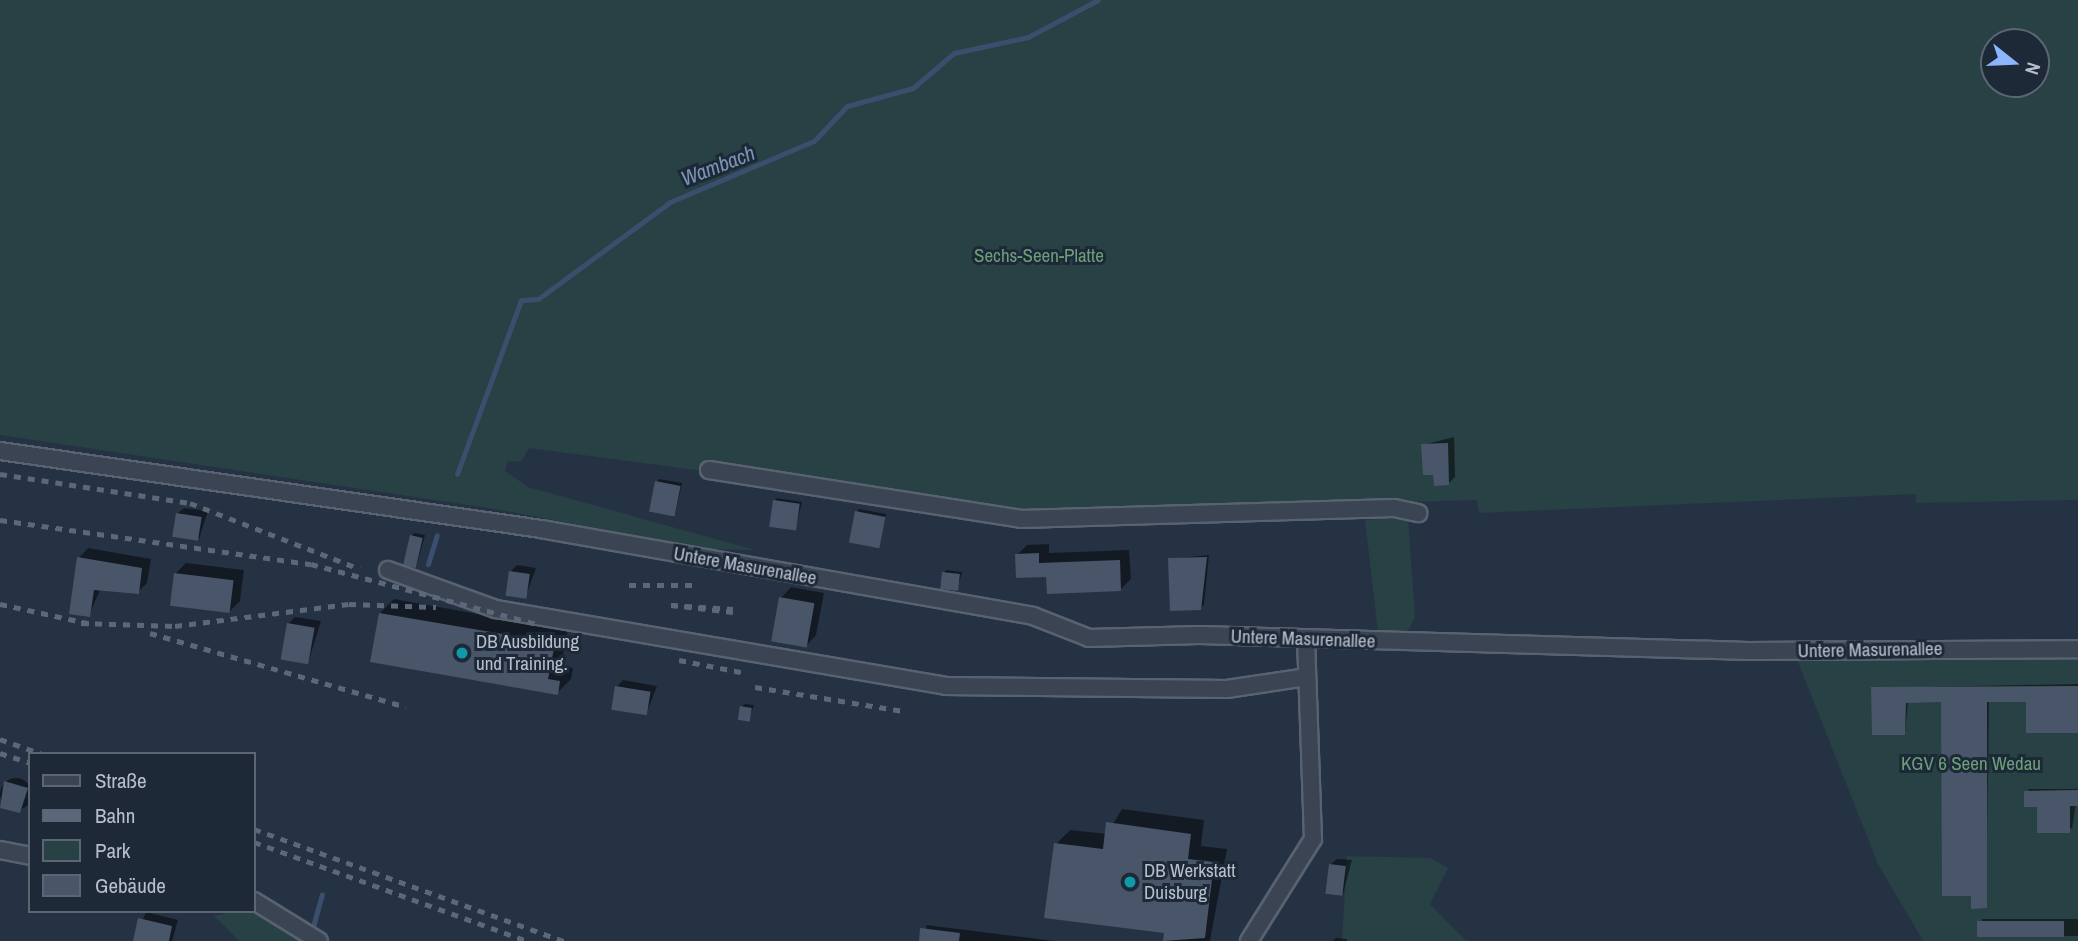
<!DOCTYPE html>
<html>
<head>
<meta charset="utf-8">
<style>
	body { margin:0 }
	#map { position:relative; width:2078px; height:941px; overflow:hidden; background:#253244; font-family:"Archivo Narrow",sans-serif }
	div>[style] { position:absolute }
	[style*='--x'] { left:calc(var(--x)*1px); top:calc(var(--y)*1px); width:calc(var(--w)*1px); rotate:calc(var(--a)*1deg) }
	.green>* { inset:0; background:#274144 }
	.shadow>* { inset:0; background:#0007; transform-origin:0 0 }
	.round { border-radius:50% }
	.stream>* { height:5px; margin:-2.5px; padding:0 2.5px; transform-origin:2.5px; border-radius:2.5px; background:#3a4f6d }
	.building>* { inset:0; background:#49566a; transform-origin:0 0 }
	.roads { filter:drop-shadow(2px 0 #586270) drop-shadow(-2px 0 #586270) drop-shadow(0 2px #586270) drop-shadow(0 -2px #586270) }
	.minor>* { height:16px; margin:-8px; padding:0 8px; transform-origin:8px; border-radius:8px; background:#3a4453 }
	.rail>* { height:5px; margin-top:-2.5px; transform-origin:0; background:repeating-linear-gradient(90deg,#5b687a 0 7px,transparent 0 14px) }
	.dots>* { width:19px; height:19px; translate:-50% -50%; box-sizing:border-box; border:4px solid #1e2938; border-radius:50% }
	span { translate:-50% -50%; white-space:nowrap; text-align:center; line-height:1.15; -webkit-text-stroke:6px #1e2938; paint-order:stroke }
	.park-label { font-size:19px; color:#6c9f79 }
	.street-label { font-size:19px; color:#b7bfcd }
	.poi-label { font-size:19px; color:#b7bfcd }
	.left { translate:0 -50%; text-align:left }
	.water-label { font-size:21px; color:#7c95b5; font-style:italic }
	.legend { position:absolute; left:28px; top:752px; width:228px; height:161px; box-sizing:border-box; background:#1e2938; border:2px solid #5b6574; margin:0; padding:9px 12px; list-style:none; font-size:21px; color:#b7bfcd }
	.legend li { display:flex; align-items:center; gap:14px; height:35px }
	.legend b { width:35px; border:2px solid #5b6574 }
	.north { position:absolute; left:1980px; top:28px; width:70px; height:70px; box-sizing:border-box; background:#1e2938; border:2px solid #5b6574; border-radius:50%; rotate:108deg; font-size:19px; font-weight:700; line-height:28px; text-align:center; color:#b7bfcd }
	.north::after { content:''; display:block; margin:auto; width:24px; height:32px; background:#8bb6fe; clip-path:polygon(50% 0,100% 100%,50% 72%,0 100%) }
</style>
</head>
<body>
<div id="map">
	<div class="green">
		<div style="clip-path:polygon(evenodd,0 0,2078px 0,2078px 500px,1916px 503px,1916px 494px,1479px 513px,1477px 500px,1022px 513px,529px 448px,521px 462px,508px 461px,505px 471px,528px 487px,755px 550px,708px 549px,495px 509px,0 435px,0 0,1994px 42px,2036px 42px,2036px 84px,1994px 84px,1994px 42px)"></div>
		<div style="clip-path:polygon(1408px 517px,1415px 617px,1407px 633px,1378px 633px,1365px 520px)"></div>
		<div style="clip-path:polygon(2078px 656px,2078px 941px,1923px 941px,1878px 864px,1796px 657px)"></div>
		<div style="clip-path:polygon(1347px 856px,1430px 858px,1448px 868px,1430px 904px,1466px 941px,1342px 941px)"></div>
		<div style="clip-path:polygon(254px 907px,312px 941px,239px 941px,214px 916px)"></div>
	</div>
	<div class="shadow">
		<div style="clip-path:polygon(1454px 437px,1455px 477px,1448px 484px,1435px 473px,1423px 445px)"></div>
		<div style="clip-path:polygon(659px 479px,682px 483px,675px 515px,657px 482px)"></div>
		<div style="clip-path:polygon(777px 498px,802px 502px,795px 530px,774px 501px)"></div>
		<div style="clip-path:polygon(184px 508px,208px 511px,199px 539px,177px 514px)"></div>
		<div style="clip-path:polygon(859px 509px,886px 514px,878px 546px,857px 511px)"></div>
		<div style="clip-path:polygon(414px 533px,425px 535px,416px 567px,412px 536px)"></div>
		<div style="clip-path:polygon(1049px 544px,1049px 553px,1129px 550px,1131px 579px,1120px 590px,1048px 575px,1017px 555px,1027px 545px)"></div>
		<div style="clip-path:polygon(88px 548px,151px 559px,147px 583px,138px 592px,101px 588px,89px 615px,79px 558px)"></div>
		<div style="clip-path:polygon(1209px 555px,1204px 605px,1201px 608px,1170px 559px)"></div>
		<div style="clip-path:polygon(186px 563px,244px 570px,240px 601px,229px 612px,175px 574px)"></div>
		<div style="clip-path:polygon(517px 565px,536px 568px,525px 598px,510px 572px)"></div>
		<div style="clip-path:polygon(946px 570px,962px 572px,957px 590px,944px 573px)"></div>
		<div style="clip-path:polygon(791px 587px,824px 593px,816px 635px,806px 646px,781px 598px)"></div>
		<div style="clip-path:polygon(394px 599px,568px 630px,561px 666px,573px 668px,571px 679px,557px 693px,380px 613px)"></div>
		<div style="clip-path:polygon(295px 617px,321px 621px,308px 663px,288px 624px)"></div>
		<div style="clip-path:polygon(623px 680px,657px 686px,646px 715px,617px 687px)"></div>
		<div style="clip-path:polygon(2078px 684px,2078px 731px,2028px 700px,1989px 700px,1986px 907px,1943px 700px,1908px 702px,1905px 733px,1873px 688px)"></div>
		<div style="clip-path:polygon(745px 704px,754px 705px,749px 720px,742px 706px)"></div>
		<div class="round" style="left:0;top:778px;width:32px;height:32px"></div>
		<div style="clip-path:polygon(2028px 789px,2078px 789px,2072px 829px,2038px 805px)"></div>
		<div style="clip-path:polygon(1122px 809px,1204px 820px,1201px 846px,1227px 849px,1210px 941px,1165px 941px,1166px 932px,1056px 844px,1070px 830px,1107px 834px)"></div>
		<div style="clip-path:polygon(1337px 859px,1352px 860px,1343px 894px,1330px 865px)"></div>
		<div style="clip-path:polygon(146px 912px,178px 920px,172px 941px,134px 941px)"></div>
		<div style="left:2078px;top:919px;width:17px;height:96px;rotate:90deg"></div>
		<div style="clip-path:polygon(926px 925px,1055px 941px,930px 941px)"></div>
		<div style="clip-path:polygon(1336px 938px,1347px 939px,1347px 941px,1333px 941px)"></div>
	</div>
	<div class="stream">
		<div style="--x:457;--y:474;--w:185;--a:-69.8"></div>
		<div style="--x:521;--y:300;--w:17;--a:-3"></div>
		<div style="--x:538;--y:299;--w:164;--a:-36.3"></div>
		<div style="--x:670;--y:202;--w:156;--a:-23"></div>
		<div style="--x:814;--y:141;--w:48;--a:-46.7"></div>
		<div style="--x:847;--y:106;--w:68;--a:-15.3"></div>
		<div style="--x:913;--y:88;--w:54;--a:-40.5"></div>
		<div style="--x:954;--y:53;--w:76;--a:-12.2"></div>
		<div style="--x:1028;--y:37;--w:79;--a:-27.9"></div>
		<div style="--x:428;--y:564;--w:30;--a:-73"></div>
		<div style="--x:311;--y:934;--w:41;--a:-74.6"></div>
	</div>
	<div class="building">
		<div style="clip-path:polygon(1448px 443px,1449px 485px,1434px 486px,1433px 475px,1423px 475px,1421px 444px)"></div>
		<div style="left:655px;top:481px;width:26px;height:31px;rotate:11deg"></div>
		<div style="left:773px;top:500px;width:27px;height:27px;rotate:8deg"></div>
		<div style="left:855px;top:511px;width:31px;height:32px;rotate:11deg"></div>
		<div style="left:176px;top:513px;width:26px;height:24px;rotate:9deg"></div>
		<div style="left:410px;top:535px;width:13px;height:31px;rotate:13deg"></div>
		<div style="clip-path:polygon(1039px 553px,1039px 563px,1120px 560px,1121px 591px,1047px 594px,1046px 577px,1016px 578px,1015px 554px)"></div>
		<div style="clip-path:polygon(77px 557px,142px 568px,139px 594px,94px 590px,90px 617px,69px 614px)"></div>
		<div style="clip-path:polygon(1207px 557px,1201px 610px,1170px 611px,1168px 558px)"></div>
		<div style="left:509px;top:571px;width:21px;height:25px;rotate:8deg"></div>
		<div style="left:942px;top:572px;width:18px;height:17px;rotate:6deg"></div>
		<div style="left:174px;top:573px;width:60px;height:33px;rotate:7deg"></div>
		<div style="left:779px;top:597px;width:36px;height:45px;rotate:10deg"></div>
		<div style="clip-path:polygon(379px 613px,555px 643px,548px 679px,560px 681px,558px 695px,370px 662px)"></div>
		<div style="left:287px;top:623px;width:28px;height:37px;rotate:10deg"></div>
		<div style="left:615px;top:686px;width:36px;height:24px;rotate:9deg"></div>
		<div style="clip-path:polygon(2078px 686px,2078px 733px,2026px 733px,2026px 702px,1987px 702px,1987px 908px,1971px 909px,1971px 896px,1942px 896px,1941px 702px,1906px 703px,1905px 735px,1872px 735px,1871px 687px)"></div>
		<div style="left:740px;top:706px;width:12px;height:14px;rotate:9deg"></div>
		<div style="clip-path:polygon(4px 781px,28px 788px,20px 813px,0 808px)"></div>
		<div style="clip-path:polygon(2078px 790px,2078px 806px,2070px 806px,2070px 833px,2037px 833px,2037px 807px,2024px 807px,2024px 791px)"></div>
		<div style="clip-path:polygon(1106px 822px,1191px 834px,1188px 859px,1214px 862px,1205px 938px,1163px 941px,1164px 933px,1044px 918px,1054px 843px,1103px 849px)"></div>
		<div style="left:1329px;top:864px;width:17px;height:30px;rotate:7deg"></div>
		<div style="clip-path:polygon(138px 918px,172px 926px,169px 941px,133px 941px)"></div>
		<div style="left:2064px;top:921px;width:16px;height:87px;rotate:90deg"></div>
		<div style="clip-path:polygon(920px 928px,960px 933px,959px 941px,919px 941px)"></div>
	</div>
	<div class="roads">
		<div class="minor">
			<div style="--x:0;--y:451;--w:547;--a:8.2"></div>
			<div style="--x:541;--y:529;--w:500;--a:10"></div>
			<div style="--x:1033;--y:616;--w:60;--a:21.4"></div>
			<div style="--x:1089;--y:638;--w:111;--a:-1.5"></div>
			<div style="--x:1200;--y:635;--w:548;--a:1.67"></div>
			<div style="--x:1748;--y:651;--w:330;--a:-0.3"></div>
			<div style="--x:709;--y:470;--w:316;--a:8.9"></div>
			<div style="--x:1021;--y:519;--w:373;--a:-1.7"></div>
			<div style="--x:1394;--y:508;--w:25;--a:12"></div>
			<div style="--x:388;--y:570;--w:115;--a:19.9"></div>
			<div style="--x:496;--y:609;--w:456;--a:9.7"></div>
			<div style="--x:945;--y:686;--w:282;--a:0.6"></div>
			<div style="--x:1227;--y:689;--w:80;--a:-8.6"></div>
			<div style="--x:0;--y:850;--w:31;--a:11"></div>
			<div style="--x:254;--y:901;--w:76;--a:31.6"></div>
			<div style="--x:1249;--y:941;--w:120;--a:-57.9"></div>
			<div style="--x:1313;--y:839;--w:199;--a:-92"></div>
		</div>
	</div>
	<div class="rail">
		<div style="--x:0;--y:474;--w:192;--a:8.7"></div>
		<div style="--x:190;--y:503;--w:182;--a:21.2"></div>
		<div style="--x:0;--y:520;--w:314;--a:8.1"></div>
		<div style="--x:311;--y:564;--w:233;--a:14.9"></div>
		<div style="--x:629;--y:585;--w:69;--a:0"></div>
		<div style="--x:0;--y:604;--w:94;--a:12.3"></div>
		<div style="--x:733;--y:612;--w:62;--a:-173.6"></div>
		<div style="--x:671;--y:605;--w:62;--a:3.7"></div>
		<div style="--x:81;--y:623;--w:94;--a:1.8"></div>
		<div style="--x:175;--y:626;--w:175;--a:-7.2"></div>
		<div style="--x:349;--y:604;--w:87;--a:2"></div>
		<div style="--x:150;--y:633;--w:266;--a:16.1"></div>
		<div style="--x:679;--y:660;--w:68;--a:11"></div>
		<div style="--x:755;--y:687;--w:150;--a:9.2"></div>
		<div style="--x:0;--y:739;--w:45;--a:19.7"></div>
		<div style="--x:0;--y:753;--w:32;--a:18"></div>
		<div style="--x:254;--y:829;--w:330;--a:19.9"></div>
		<div style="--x:254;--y:842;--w:291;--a:19.9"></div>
	</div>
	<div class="dots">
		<div style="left:462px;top:653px;background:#0f9aa8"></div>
		<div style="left:1130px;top:882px;background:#0f9aa8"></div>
	</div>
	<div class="park-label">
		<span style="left:1039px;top:256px">Sechs-Seen-Platte</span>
		<span style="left:1971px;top:764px">KGV 6 Seen Wedau</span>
	</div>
	<div class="street-label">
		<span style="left:745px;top:566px;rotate:10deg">Untere Masurenallee</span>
		<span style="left:1303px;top:639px;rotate:2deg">Untere Masurenallee</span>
		<span style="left:1870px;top:650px;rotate:-1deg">Untere Masurenallee</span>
	</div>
	<div class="poi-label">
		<span class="left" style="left:476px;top:653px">DB Ausbildung<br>und Training.</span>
		<span class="left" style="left:1144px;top:882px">DB Werkstatt<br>Duisburg</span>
	</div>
	<div class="water-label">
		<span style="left:718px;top:166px;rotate:-21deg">Wambach</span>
	</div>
	<ul class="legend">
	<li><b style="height:9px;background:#3a4453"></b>Straße</li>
	<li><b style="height:9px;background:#5b687a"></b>Bahn</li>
	<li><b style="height:19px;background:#274144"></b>Park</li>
	<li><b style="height:19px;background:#49566a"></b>Gebäude</li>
	</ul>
	<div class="north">N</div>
</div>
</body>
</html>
